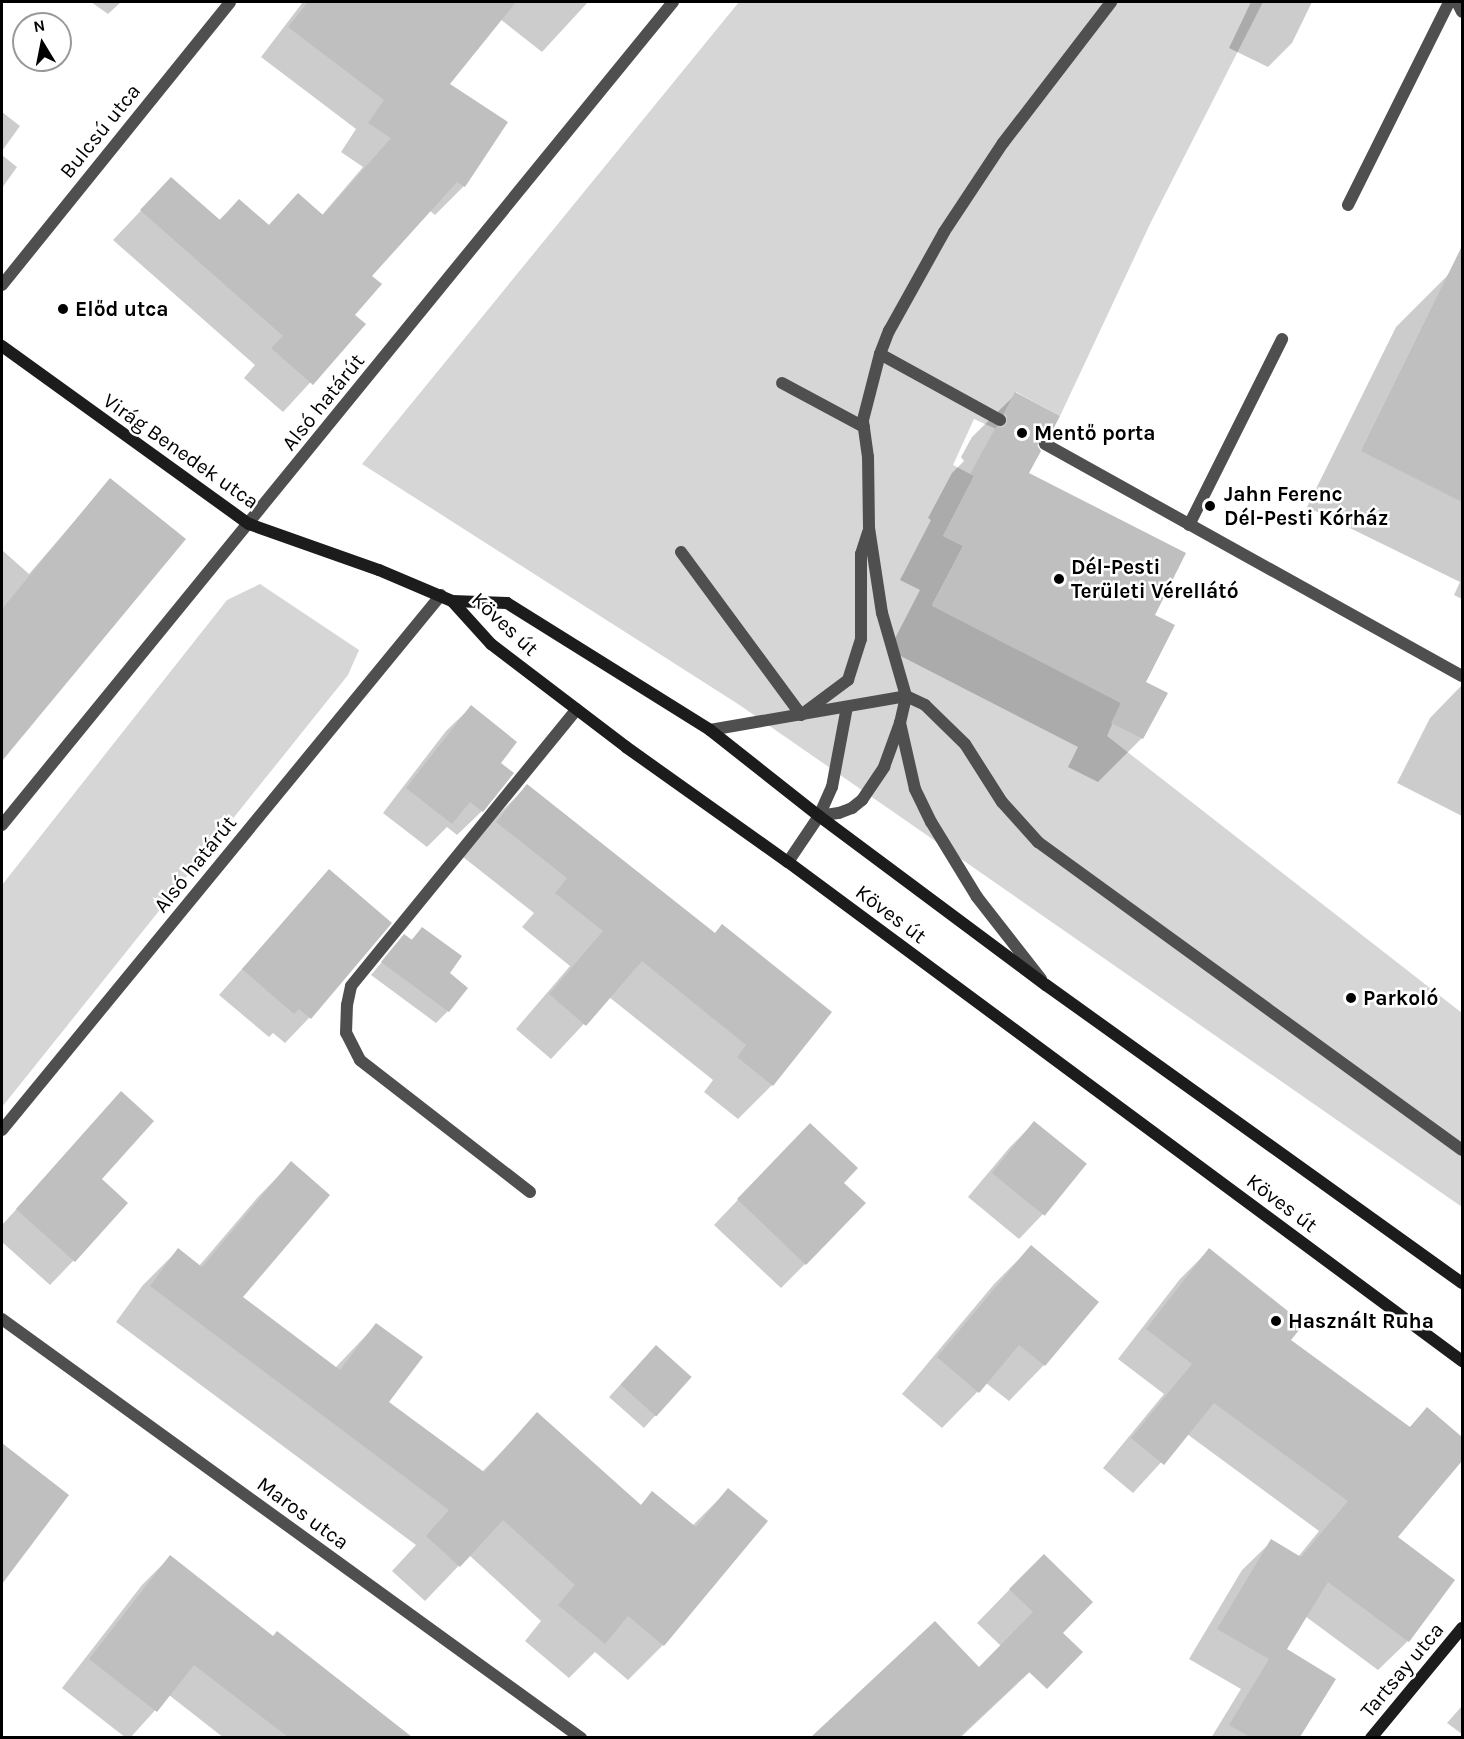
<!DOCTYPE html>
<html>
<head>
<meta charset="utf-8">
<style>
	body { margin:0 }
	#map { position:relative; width:1464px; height:1739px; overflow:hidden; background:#fff; font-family:Karla,sans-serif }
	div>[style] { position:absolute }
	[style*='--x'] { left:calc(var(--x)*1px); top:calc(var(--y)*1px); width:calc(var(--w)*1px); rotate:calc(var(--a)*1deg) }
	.green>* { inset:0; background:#d6d6d6 }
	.shadow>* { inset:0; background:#0003 }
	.building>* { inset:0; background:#bfbfbf; transform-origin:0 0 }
	.lane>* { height:12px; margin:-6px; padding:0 6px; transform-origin:6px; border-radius:6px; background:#4f4f4f }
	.street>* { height:12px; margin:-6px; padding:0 6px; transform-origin:6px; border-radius:6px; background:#4f4f4f }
	.secondary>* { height:12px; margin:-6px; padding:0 6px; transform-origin:6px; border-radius:6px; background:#1c1c1c }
	.dots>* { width:16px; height:16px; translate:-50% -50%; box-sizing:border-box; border:3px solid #fff; border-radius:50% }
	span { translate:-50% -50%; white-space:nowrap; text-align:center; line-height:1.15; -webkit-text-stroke:5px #fff; paint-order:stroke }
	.street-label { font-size:21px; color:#000 }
	.poi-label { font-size:21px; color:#000; font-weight:700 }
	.left { translate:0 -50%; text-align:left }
	.frame { position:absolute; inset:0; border:3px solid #000; pointer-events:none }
	.north { position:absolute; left:12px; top:12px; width:60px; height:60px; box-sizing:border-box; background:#fff; border:2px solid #999; border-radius:50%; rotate:350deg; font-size:16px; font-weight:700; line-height:24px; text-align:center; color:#000 }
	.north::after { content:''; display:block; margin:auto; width:21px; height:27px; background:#000; clip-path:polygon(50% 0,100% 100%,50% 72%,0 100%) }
</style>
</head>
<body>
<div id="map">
	<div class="green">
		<div style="clip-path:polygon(739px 2px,1263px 2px,1151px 222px,1060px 416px,1016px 392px,996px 429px,974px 419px,953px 465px,974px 476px,943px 536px,963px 546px,932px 605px,1121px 703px,1107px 736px,1462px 1013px,1462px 1207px,738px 704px,362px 464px)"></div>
		<div style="clip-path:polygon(260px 584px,359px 650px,348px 675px,2px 1107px,2px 885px,227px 600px)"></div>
	</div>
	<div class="shadow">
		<div style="clip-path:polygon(91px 2px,121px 2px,108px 14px)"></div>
		<div style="clip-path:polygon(303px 2px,588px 2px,542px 52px,500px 19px,448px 85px,464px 186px,435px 215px,429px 210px,370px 276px,353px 315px,364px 324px,283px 412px,244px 378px,255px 365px,113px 240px,171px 179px,218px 221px,239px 201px,268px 226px,298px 195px,322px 215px,363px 167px,341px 152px,356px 129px,261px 57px)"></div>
		<div style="clip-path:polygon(1251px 2px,1312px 2px,1292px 43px,1268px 67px,1229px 48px)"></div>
		<div style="clip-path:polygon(2px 112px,20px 126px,2px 151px)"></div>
		<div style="clip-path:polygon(2px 155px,17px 167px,2px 188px)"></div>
		<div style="clip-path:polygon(1451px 272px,1462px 278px,1462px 599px,1454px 595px,1460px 582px,1307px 507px,1396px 327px)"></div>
		<div style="clip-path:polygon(1016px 394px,1048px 436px,1036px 447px,1027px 473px,1153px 616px,1144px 682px,1142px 738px,1098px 782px,1068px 767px,1078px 747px,889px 650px,920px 590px,900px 580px,931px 520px,928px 518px,952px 473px,964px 461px,961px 457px,972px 437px)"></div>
		<div style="clip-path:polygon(110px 480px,183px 539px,2px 759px,2px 550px,29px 574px)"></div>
		<div style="clip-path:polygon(1462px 685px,1462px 816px,1397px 783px,1430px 718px)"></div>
		<div style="clip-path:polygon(471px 707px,499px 763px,482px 811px,457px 835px,447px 827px,427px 847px,383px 813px,446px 731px)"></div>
		<div style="clip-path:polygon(527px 786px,714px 934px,772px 1085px,738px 1119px,704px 1092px,713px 1080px,609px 997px,551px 1059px,516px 1029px,570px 966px,522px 927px,534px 913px,463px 857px,493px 820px)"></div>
		<div style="clip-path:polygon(329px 871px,390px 923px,309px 1018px,285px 1043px,273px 1033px,269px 1037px,219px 995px)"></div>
		<div style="clip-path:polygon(422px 929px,448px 973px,448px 1011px,436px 1023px,371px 975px,404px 936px,410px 941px)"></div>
		<div style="clip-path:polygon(121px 1094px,100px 1179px,74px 1260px,50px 1285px,2px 1242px,2px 1225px)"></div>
		<div style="clip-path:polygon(1034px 1123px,1043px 1214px,1019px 1239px,968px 1197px,1010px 1147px)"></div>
		<div style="clip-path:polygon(786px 1149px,842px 1183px,805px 1264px,781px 1288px,714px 1225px)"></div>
		<div style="clip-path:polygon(291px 1163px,240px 1297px,335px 1368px,376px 1325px,387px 1402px,482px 1472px,538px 1414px,640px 1506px,652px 1493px,692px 1526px,728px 1490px,766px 1521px,663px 1645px,628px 1680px,595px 1652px,569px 1678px,525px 1641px,541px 1621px,469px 1555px,425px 1601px,392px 1571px,416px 1545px,116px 1322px,143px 1285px,178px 1250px,199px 1266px,257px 1198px)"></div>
		<div style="clip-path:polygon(1031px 1247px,1097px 1303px,1044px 1365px,1009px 1401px,986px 1383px,942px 1428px,902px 1394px,995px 1283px)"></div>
		<div style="clip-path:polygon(1209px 1250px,1289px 1341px,1409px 1428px,1427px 1410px,1462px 1439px,1462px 1458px,1396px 1537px,1408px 1641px,1378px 1670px,1305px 1616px,1285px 1650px,1334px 1679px,1298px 1738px,1211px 1738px,1241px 1689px,1189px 1659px,1242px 1570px,1272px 1541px,1298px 1557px,1319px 1531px,1187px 1434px,1133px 1493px,1103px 1468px,1164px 1394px,1118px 1359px,1180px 1279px)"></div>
		<div style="clip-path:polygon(644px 1359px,690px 1377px,644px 1428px,609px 1397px)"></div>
		<div style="clip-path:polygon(2px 1445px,67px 1495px,2px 1581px)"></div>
		<div style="clip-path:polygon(170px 1557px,272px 1637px,277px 1633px,411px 1738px,224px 1738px,169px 1695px,130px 1738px,126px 1738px,62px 1688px,142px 1585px)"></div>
		<div style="clip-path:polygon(1011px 1588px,1060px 1633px,1032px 1670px,960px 1738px,813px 1738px,935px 1623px,978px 1669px,1001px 1646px,977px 1623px)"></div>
		<div style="clip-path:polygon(1462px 1706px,1462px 1734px,1447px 1723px)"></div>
	</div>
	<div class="building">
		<div style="clip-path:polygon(308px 2px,516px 2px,450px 84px,508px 122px,465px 187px,457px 182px,372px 276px,382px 284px,355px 315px,366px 324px,313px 385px,271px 348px,283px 336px,140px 210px,171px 177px,220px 220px,239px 199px,269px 225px,298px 193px,323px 215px,391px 138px,368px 123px,384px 100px,288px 27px)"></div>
		<div style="clip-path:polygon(1462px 246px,1462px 502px,1361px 451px)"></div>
		<div style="clip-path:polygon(1015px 392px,1060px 416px,1049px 437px,1038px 440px,1037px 445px,1041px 451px,1029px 473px,1186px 553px,1155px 615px,1175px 625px,1146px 682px,1168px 693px,1143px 739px,1111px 723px,1121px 703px,932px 606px,963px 546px,943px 536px,974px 476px,970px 474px,996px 427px,1004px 427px,1007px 423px,1007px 416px,1004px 413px)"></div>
		<div style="clip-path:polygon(110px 478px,186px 539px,2px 761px,2px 609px)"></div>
		<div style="clip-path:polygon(471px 705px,517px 742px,501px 763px,514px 773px,483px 812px,470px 802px,452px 824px,406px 788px)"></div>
		<div style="clip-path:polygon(527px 784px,715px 933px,722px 924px,832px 1012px,773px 1086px,737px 1057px,746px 1045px,642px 961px,586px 1026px,549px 994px,603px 931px,555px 893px,567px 878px,496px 822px)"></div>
		<div style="clip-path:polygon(329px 869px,392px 923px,311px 1019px,299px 1009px,294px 1014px,242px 969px)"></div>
		<div style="clip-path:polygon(422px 927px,462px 956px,450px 973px,468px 988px,449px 1012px,381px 962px,404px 934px,412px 940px)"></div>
		<div style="clip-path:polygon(121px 1091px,154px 1121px,102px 1179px,128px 1203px,75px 1262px,16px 1209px)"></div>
		<div style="left:1034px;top:1121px;width:68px;height:67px;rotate:39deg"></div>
		<div style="clip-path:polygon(810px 1123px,858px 1168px,844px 1183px,866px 1203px,806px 1265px,737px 1199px)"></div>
		<div style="clip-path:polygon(291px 1161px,330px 1195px,243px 1297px,340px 1370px,376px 1323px,423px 1357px,389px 1402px,484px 1472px,537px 1412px,641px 1505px,652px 1491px,696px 1527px,728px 1488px,768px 1521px,664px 1646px,628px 1616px,605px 1644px,558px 1605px,575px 1585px,503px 1520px,460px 1567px,426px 1536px,449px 1510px,150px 1286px,178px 1248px,202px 1267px)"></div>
		<div style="clip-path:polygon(1031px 1245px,1099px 1302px,1045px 1366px,1019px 1345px,979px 1393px,937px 1357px)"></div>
		<div style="clip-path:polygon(1209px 1248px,1304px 1324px,1291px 1340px,1410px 1427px,1427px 1407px,1462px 1437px,1462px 1461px,1398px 1537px,1455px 1580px,1409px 1642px,1328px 1582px,1287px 1649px,1336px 1679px,1300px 1737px,1250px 1737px,1229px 1725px,1269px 1659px,1217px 1629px,1271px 1539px,1301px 1557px,1348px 1501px,1214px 1403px,1164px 1465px,1131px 1438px,1192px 1364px,1146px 1329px)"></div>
		<div style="left:656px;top:1345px;width:48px;height:53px;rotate:42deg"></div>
		<div style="clip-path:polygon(2px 1443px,69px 1495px,2px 1584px)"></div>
		<div style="clip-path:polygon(1044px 1554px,1093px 1602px,1063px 1633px,1083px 1652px,1047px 1689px,1029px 1672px,959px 1737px,811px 1737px,935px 1621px,979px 1667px,1033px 1612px,1009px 1589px)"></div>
		<div style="clip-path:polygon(170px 1555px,273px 1636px,277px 1631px,412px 1737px,288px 1737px,194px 1665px,157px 1712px,89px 1659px)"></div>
	</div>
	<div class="lane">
		<div style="--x:1457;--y:2;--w:11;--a:63"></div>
		<div style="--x:1348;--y:205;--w:227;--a:-63.5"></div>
		<div style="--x:880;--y:354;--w:137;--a:28.8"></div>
		<div style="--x:782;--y:383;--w:93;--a:28.2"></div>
		<div style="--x:1045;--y:444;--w:477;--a:29.1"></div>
		<div style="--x:1189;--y:525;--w:208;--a:-63.4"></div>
		<div style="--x:681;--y:552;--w:202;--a:53.6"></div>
		<div style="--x:801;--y:715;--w:59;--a:-36.7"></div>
		<div style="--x:848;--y:680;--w:43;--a:-72.4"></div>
		<div style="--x:861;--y:639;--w:85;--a:-90"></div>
		<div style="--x:861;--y:554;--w:23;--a:-72"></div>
		<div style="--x:906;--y:696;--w:21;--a:25"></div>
		<div style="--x:925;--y:705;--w:56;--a:44.3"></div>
		<div style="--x:965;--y:744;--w:69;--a:57.5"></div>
		<div style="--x:1002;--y:802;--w:54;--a:48"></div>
		<div style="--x:1038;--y:842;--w:524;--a:36"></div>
		<div style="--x:710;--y:730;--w:199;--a:-9.8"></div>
		<div style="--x:819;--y:816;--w:20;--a:-9"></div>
		<div style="--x:839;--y:813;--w:14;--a:-21"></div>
		<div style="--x:852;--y:808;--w:13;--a:-39"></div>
		<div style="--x:862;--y:800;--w:40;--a:-56"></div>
		<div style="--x:884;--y:767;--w:47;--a:-70"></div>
		<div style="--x:819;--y:816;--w:32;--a:-66"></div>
		<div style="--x:832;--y:787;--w:81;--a:-79.4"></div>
		<div style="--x:1041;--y:979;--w:104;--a:-128"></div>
		<div style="--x:977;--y:897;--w:88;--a:-121.5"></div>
		<div style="--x:931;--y:822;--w:37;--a:-116"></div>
		<div style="--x:915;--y:789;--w:68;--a:-102.8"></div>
		<div style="--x:900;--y:723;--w:28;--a:-77"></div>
		<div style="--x:906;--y:696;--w:86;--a:-106.1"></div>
		<div style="--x:882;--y:613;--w:86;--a:-98.7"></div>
		<div style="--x:869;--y:528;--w:71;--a:-90.8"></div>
		<div style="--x:868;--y:457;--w:37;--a:-98"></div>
		<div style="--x:863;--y:420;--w:68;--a:-75.6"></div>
		<div style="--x:880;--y:354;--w:25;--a:-69"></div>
		<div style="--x:889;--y:331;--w:113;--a:-60.9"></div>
		<div style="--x:944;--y:232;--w:107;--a:-56.5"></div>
		<div style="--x:1003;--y:143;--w:178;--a:-52.5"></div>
		<div style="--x:530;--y:1192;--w:215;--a:-142.2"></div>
		<div style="--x:360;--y:1060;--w:30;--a:-117"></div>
		<div style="--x:346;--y:1033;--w:28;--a:-88"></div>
		<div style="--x:347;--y:1005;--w:19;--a:-78"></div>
		<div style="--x:351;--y:986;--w:357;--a:-50.8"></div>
	</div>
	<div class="street">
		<div style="--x:2;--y:285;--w:363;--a:-51.1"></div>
		<div style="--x:2;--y:825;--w:1062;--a:-50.81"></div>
		<div style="--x:788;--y:862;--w:55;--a:-56"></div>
		<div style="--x:2;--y:1130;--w:692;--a:-50.63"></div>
		<div style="--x:2;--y:1319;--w:715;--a:35.89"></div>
	</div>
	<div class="secondary">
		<div style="--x:2;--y:346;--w:304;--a:35.8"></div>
		<div style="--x:249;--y:524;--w:138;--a:19.5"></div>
		<div style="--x:379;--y:570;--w:79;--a:23"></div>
		<div style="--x:452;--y:601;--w:58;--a:47.8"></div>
		<div style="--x:491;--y:644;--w:170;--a:37.3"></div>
		<div style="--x:626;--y:747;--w:199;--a:35.4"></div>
		<div style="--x:788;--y:862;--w:839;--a:36.51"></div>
		<div style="--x:452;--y:601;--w:55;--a:2.1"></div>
		<div style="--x:507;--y:603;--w:239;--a:32"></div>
		<div style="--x:710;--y:730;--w:139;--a:38.3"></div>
		<div style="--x:819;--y:816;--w:283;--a:36.7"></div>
		<div style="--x:1046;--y:985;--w:512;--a:35.62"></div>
		<div style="--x:1371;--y:1738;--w:143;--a:-50.4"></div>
	</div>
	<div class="dots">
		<div style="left:63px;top:309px;background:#000"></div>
		<div style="left:1022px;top:433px;background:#000"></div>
		<div style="left:1210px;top:506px;background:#000"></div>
		<div style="left:1059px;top:579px;background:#000"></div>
		<div style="left:1351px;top:998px;background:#000"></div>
		<div style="left:1276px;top:1321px;background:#000"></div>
	</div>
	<div class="street-label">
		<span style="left:100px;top:131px;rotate:-51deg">Bulcsú utca</span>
		<span style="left:323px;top:402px;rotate:-51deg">Alsó határút</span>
		<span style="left:181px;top:451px;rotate:35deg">Virág Benedek utca</span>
		<span style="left:505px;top:624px;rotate:43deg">Köves út</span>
		<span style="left:195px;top:864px;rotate:-51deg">Alsó határút</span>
		<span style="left:891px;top:914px;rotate:37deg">Köves út</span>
		<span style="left:1282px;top:1203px;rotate:37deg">Köves út</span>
		<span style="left:303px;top:1513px;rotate:36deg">Maros utca</span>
		<span style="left:1402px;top:1670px;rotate:-50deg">Tartsay utca</span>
	</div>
	<div class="poi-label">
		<span class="left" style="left:75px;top:309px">Előd utca</span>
		<span class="left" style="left:1034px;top:433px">Mentő porta</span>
		<span class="left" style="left:1224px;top:506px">Jahn Ferenc<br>Dél-Pesti Kórház</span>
		<span class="left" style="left:1071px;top:579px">Dél-Pesti<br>Területi Vérellátó</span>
		<span class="left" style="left:1363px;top:998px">Parkoló</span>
		<span class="left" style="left:1288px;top:1321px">Használt Ruha</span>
	</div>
	<div class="frame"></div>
	<div class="north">N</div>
</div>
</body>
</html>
